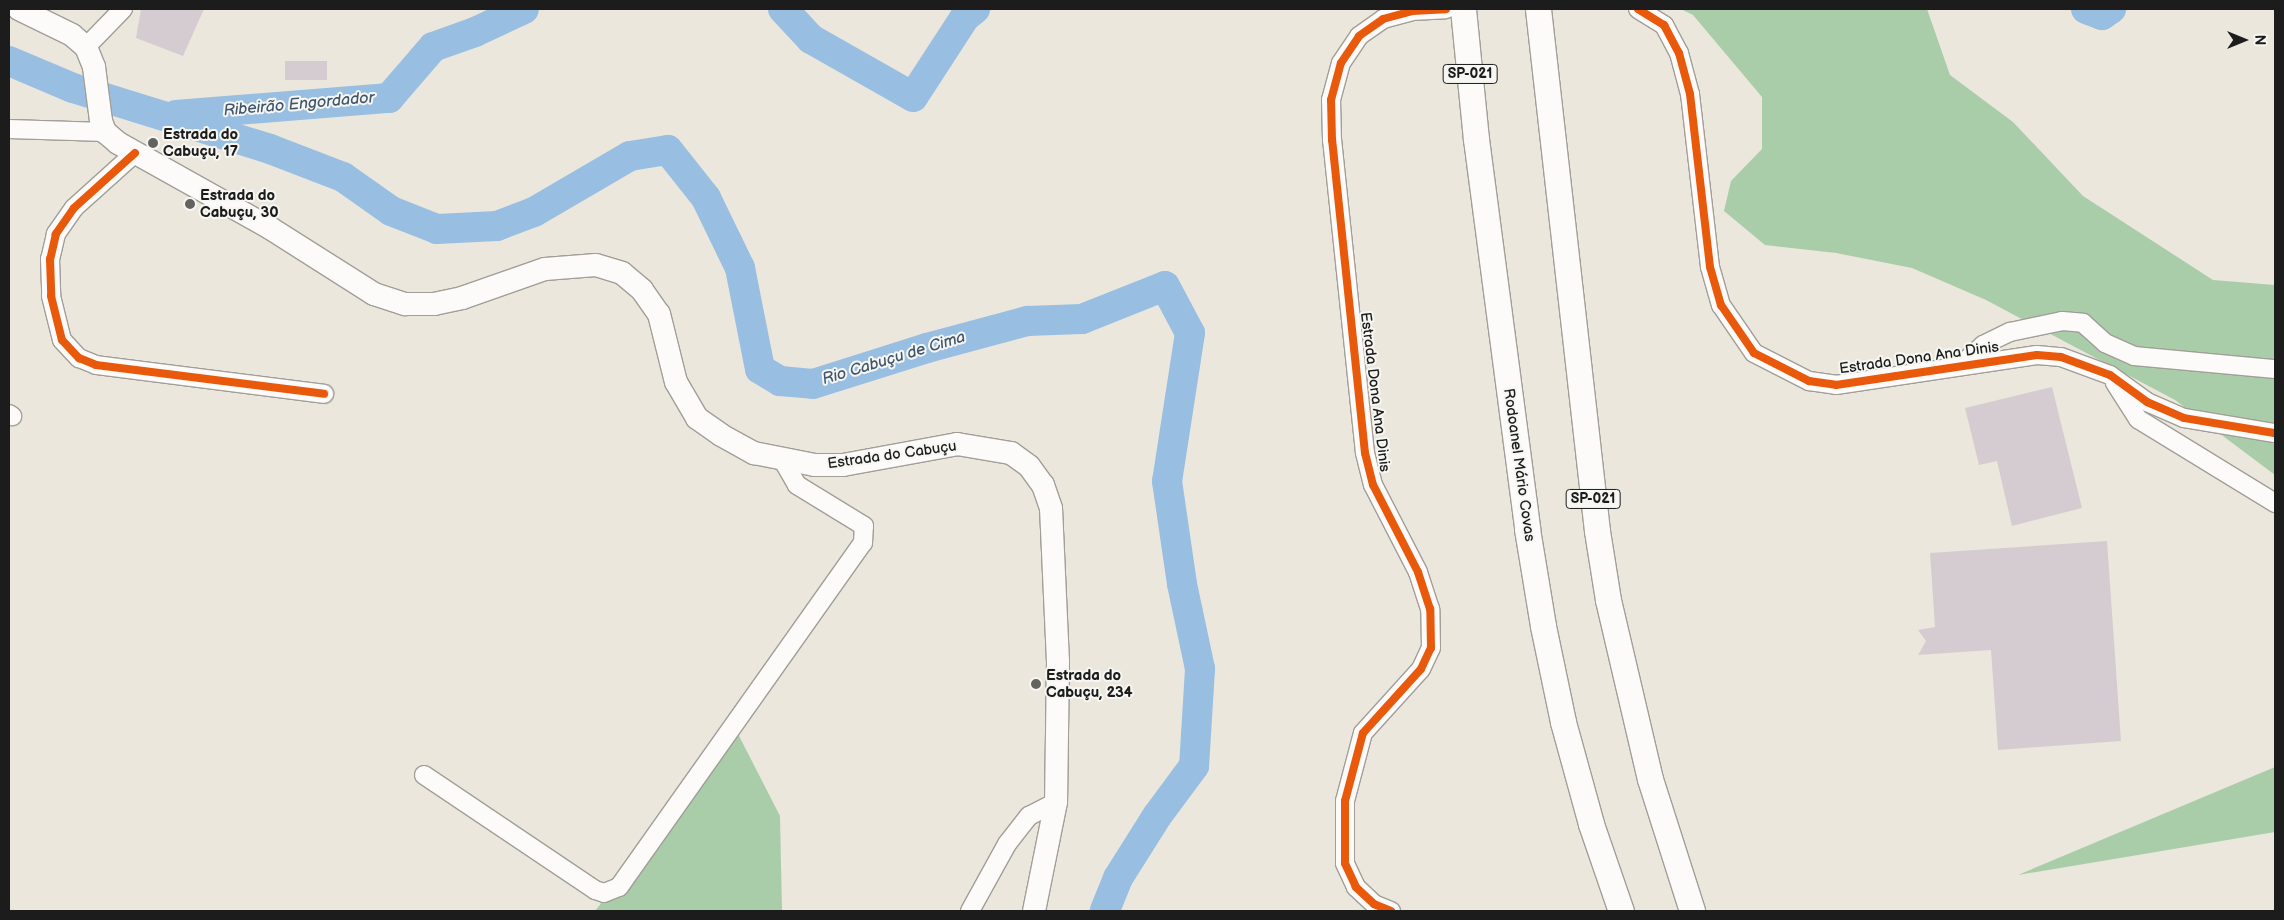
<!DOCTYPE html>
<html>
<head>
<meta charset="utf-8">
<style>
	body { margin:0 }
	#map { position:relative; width:2284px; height:920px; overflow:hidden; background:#ece7dd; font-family:"Balsamiq Sans",sans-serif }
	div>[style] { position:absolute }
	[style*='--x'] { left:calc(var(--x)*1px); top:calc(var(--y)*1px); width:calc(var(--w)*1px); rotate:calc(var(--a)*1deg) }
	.forest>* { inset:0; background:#a9cda9 }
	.river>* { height:30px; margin:-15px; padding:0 15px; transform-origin:15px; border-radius:15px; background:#98bfe2 }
	.building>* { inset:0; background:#d5ccd1; transform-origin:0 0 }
	.roads { filter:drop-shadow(1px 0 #a19e98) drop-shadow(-1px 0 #a19e98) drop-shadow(0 1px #a19e98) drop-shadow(0 -1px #a19e98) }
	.minor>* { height:18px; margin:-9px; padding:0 9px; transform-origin:9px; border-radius:9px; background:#fcfbfa }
	.major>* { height:22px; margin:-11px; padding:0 11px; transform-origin:11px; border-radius:11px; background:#fcfbfa }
	.highway>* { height:25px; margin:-12.5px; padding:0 12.5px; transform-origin:12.5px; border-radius:12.5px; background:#fcfbfa }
	.cycleway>* { height:8px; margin:-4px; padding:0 4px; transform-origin:4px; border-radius:4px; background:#e8590c }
	.dots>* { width:14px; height:14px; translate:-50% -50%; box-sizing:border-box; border:2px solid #f6f6f2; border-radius:50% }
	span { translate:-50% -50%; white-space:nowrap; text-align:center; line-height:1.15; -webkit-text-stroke:4px #f6f6f2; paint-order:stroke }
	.shield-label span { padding:1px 4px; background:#f6f6f2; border:1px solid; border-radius:4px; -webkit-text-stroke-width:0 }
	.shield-label { font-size:14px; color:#1c1c1c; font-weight:700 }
	.poi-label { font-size:15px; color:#1c1c1c; font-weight:700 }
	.left { translate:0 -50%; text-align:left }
	.street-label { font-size:15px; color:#1c1c1c }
	.water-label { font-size:16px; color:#3f566c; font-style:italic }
	.frame { position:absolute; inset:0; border:10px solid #1c1c1c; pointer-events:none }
	.north { position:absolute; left:2219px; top:15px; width:50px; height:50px; -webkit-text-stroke:4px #f6f6f2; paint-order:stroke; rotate:90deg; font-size:14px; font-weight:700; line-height:20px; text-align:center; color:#1c1c1c }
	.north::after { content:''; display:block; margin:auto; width:18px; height:22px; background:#1c1c1c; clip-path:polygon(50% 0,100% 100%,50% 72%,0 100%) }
</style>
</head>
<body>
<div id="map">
	<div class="forest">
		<div style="clip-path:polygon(1681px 9px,1927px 9px,1950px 75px,2013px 122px,2083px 196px,2213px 280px,2275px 285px,2275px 475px,2175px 400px,1986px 300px,1912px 268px,1836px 253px,1765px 245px,1724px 211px,1731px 181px,1762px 149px,1762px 97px,1693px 15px)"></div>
		<div style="clip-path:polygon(736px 730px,780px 816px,782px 911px,595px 911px)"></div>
		<div style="clip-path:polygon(2275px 767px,2275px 832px,2018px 875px)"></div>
	</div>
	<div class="river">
		<div style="--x:783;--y:9;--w:41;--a:47"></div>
		<div style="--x:811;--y:39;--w:117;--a:29.6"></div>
		<div style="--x:913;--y:97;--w:95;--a:-57"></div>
		<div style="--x:965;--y:17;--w:13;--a:-39"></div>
		<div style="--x:2086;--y:9;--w:17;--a:21"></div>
		<div style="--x:2102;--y:15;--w:11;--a:-34"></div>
		<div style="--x:9;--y:61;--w:69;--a:22.9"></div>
		<div style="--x:73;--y:88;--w:206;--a:17.2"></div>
		<div style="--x:270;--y:149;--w:78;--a:21"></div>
		<div style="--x:343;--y:177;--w:59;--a:35.3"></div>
		<div style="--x:391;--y:211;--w:49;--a:21.4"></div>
		<div style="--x:437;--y:229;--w:60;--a:-2.9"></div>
		<div style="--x:497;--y:226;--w:40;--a:-21"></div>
		<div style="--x:534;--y:212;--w:111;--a:-30.3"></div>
		<div style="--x:630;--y:156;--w:38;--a:-9"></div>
		<div style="--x:668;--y:150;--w:61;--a:51.6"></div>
		<div style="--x:706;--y:198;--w:78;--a:64.1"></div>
		<div style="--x:740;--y:268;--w:103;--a:78.8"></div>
		<div style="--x:760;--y:369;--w:23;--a:31"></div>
		<div style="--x:780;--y:381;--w:33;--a:5"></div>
		<div style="--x:813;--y:384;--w:120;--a:-17.5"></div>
		<div style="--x:927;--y:348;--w:104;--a:-15.1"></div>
		<div style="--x:1027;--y:321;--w:55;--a:-2.1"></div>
		<div style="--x:1082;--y:319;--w:89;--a:-21.7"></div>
		<div style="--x:1165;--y:286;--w:53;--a:62"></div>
		<div style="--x:1190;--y:333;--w:150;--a:98.8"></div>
		<div style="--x:1167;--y:481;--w:104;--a:81.7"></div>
		<div style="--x:1182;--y:584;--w:87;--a:78"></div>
		<div style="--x:1200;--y:669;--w:97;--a:93.5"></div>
		<div style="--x:1194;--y:766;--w:62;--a:126.5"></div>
		<div style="--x:1157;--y:816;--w:73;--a:122.2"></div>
		<div style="--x:1118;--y:878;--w:35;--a:112"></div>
		<div style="--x:176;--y:115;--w:214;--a:-4.6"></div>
		<div style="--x:389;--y:98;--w:67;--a:-49.2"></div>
		<div style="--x:433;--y:47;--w:45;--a:-19.7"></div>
		<div style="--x:475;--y:32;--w:54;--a:-25.1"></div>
	</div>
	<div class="building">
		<div style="clip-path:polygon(141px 9px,204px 9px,183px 56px,136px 38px)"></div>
		<div style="left:285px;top:61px;width:42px;height:19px"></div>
		<div style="clip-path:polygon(2052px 387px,2082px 508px,2012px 526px,1997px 461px,1979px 465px,1965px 408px)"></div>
		<div style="clip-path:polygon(2107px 541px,2121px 741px,1998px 750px,1991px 650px,1918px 655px,1926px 641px,1918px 630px,1935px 627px,1930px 553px)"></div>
	</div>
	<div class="roads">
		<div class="minor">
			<div style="--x:1638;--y:9;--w:31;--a:32"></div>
			<div style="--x:1664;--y:25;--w:32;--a:62"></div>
			<div style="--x:1679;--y:53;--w:42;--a:75"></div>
			<div style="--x:1690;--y:94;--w:174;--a:83.4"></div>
			<div style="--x:1710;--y:267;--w:40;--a:74"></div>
			<div style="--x:1721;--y:305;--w:58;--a:55.5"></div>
			<div style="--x:1754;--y:353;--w:62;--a:27"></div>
			<div style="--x:1809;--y:381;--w:27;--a:8"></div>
			<div style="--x:1836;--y:385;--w:203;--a:-8.5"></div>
			<div style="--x:2037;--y:355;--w:24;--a:5"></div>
			<div style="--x:2061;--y:357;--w:52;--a:20.2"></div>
			<div style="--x:2110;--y:375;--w:46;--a:36.1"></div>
			<div style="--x:2147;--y:402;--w:40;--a:23.4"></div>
			<div style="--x:2184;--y:418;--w:92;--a:9.4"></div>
			<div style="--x:86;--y:47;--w:53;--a:-45.8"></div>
			<div style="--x:9;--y:129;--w:96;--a:1.8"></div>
			<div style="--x:135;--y:153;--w:82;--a:138"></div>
			<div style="--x:74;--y:208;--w:32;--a:125"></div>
			<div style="--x:56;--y:234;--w:26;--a:103"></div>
			<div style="--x:50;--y:259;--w:37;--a:88"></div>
			<div style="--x:51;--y:296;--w:45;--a:76"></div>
			<div style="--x:62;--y:340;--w:25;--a:47"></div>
			<div style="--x:79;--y:358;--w:18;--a:22"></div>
			<div style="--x:96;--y:365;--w:230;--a:7.2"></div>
			<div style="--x:1961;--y:365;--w:30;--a:-42"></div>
			<div style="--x:1983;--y:345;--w:30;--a:-26"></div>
			<div style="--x:2010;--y:332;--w:53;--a:-11.9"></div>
			<div style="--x:2062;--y:321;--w:21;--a:5"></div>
			<div style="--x:2083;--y:323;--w:30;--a:42"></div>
			<div style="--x:2105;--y:343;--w:32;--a:24"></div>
			<div style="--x:2134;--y:356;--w:142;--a:5.3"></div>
			<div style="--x:2115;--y:383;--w:43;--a:57.4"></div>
			<div style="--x:2138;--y:419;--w:161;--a:31.5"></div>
			<div style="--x:9;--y:414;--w:4;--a:34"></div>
			<div style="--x:424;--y:775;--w:206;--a:33.9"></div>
			<div style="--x:595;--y:890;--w:9;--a:18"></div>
			<div style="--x:604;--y:893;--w:16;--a:-22"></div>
			<div style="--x:619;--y:887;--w:422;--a:-54.7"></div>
			<div style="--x:863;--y:543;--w:17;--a:-87"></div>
			<div style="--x:864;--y:526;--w:79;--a:-148.5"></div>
			<div style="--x:797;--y:485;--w:30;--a:-120"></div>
			<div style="--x:970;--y:911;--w:77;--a:-61.1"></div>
			<div style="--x:1007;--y:844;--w:36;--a:-52"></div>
			<div style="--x:1029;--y:816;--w:30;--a:-27"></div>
			<div style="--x:1391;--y:911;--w:18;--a:-158"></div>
			<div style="--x:1374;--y:904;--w:25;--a:-137"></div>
			<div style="--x:1356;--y:887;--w:26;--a:-115"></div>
			<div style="--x:1345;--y:863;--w:62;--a:-90"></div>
			<div style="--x:1345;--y:801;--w:70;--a:-75.2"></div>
			<div style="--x:1363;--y:733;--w:86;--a:-47.8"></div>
			<div style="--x:1421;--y:669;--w:23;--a:-65"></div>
			<div style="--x:1431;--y:648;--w:39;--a:-91"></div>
			<div style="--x:1430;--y:609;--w:39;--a:-108"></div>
			<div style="--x:1418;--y:572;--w:98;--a:-117.3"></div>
			<div style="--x:1373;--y:485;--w:33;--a:-104"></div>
			<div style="--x:1365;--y:453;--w:315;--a:-96"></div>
			<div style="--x:1332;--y:140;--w:40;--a:-91.4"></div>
			<div style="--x:1331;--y:100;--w:38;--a:-75"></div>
			<div style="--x:1341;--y:63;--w:32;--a:-56"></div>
			<div style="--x:1359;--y:36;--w:29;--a:-35"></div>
			<div style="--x:1383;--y:19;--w:30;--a:-15"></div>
			<div style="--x:1412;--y:11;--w:34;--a:-3"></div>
		</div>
		<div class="major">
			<div style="--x:19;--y:9;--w:59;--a:26.1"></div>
			<div style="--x:72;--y:35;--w:18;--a:41"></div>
			<div style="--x:86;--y:47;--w:22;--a:68"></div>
			<div style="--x:94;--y:67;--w:54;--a:82.6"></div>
			<div style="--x:101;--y:121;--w:12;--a:70"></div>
			<div style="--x:105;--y:132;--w:17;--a:40"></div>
			<div style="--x:118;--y:143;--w:174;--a:29.2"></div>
			<div style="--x:270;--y:228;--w:123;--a:32.4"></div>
			<div style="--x:374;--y:294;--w:33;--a:18"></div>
			<div style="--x:405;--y:304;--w:29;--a:0"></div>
			<div style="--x:434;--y:304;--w:29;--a:-12"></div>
			<div style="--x:462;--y:298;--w:88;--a:-19.3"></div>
			<div style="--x:545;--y:269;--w:51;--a:-4.5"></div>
			<div style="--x:596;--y:265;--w:27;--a:17"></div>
			<div style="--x:622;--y:273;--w:26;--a:40"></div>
			<div style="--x:642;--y:290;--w:29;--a:55"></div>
			<div style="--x:659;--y:314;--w:70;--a:76"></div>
			<div style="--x:676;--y:382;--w:42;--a:59.7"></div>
			<div style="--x:697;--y:418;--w:29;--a:35"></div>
			<div style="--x:721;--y:435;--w:38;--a:29"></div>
			<div style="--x:754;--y:453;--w:62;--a:11.1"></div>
			<div style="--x:815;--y:465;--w:28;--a:0"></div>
			<div style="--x:843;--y:465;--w:116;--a:-10.4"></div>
			<div style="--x:957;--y:444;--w:55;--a:9.5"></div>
			<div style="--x:1011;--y:453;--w:22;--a:36"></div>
			<div style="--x:1029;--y:466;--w:24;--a:54"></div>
			<div style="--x:1043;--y:485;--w:24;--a:71"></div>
			<div style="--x:1051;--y:508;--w:153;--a:87.4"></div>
			<div style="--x:1058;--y:661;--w:141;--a:90.8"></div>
			<div style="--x:1056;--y:802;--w:111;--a:101.4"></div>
		</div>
		<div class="highway">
			<div style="--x:1463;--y:9;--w:131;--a:84.3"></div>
			<div style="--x:1476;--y:139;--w:393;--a:82.5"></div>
			<div style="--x:1527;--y:529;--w:98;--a:80.6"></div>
			<div style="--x:1543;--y:626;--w:98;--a:78.2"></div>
			<div style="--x:1563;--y:722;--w:106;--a:74.6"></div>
			<div style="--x:1591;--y:824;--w:92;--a:71"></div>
			<div style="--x:1538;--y:9;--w:525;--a:83.55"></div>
			<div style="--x:1597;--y:531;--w:70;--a:80.9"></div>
			<div style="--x:1608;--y:600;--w:184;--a:76.8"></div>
			<div style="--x:1650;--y:779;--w:139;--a:72.3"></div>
		</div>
	</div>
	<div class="cycleway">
		<div style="--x:1638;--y:9;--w:31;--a:32"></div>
		<div style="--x:1664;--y:25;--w:32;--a:62"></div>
		<div style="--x:1679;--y:53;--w:42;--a:75"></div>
		<div style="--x:1690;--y:94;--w:174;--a:83.4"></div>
		<div style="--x:1710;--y:267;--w:40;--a:74"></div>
		<div style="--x:1721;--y:305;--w:58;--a:55.5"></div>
		<div style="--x:1754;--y:353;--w:62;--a:27"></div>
		<div style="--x:1809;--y:381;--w:27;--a:8"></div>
		<div style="--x:1836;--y:385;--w:203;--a:-8.5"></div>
		<div style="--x:2037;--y:355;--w:24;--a:5"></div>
		<div style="--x:2061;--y:357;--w:52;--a:20.2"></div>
		<div style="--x:2110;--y:375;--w:46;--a:36.1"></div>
		<div style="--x:2147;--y:402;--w:40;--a:23.4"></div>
		<div style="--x:2184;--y:418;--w:92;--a:9.4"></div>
		<div style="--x:135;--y:153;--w:82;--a:138"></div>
		<div style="--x:74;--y:208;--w:32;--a:125"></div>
		<div style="--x:56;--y:234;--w:26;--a:103"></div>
		<div style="--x:50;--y:259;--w:37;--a:88"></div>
		<div style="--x:51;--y:296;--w:45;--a:76"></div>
		<div style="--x:62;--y:340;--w:25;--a:47"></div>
		<div style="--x:79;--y:358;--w:18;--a:22"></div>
		<div style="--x:96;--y:365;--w:230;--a:7.2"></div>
		<div style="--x:1391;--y:911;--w:18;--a:-158"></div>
		<div style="--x:1374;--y:904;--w:25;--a:-137"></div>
		<div style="--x:1356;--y:887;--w:26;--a:-115"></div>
		<div style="--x:1345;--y:863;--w:62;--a:-90"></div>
		<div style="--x:1345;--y:801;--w:70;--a:-75.2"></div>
		<div style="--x:1363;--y:733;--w:86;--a:-47.8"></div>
		<div style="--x:1421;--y:669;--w:23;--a:-65"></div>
		<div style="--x:1431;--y:648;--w:39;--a:-91"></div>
		<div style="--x:1430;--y:609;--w:39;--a:-108"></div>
		<div style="--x:1418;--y:572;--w:98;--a:-117.3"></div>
		<div style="--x:1373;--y:485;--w:33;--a:-104"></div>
		<div style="--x:1365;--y:453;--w:315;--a:-96"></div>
		<div style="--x:1332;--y:140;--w:40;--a:-91.4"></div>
		<div style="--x:1331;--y:100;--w:38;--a:-75"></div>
		<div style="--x:1341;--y:63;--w:32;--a:-56"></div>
		<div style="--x:1359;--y:36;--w:29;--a:-35"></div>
		<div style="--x:1383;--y:19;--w:30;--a:-15"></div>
		<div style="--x:1412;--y:11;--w:34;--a:-3"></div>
	</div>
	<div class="dots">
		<div style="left:153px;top:143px;background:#656360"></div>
		<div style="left:190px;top:204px;background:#656360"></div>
		<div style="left:1036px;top:684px;background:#656360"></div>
	</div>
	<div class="shield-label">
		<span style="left:1470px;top:74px">SP-021</span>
		<span style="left:1593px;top:499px">SP-021</span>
	</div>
	<div class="poi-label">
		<span class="left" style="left:163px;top:143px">Estrada do<br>Cabuçu, 17</span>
		<span class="left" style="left:200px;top:204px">Estrada do<br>Cabuçu, 30</span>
		<span class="left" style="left:1046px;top:684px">Estrada do<br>Cabuçu, 234</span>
	</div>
	<div class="street-label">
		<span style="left:1919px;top:358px;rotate:-8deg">Estrada Dona Ana Dinis</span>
		<span style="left:1375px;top:392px;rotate:83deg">Estrada Dona Ana Dinis</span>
		<span style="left:892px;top:455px;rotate:-8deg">Estrada do Cabuçu</span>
		<span style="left:1519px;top:465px;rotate:82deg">Rodoanel Mário Covas</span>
	</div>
	<div class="water-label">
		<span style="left:299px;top:105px;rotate:-5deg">Ribeirão Engordador</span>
		<span style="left:894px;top:359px;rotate:-17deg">Rio Cabuçu de Cima</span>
	</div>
	<div class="frame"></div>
	<div class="north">N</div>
</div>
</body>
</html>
